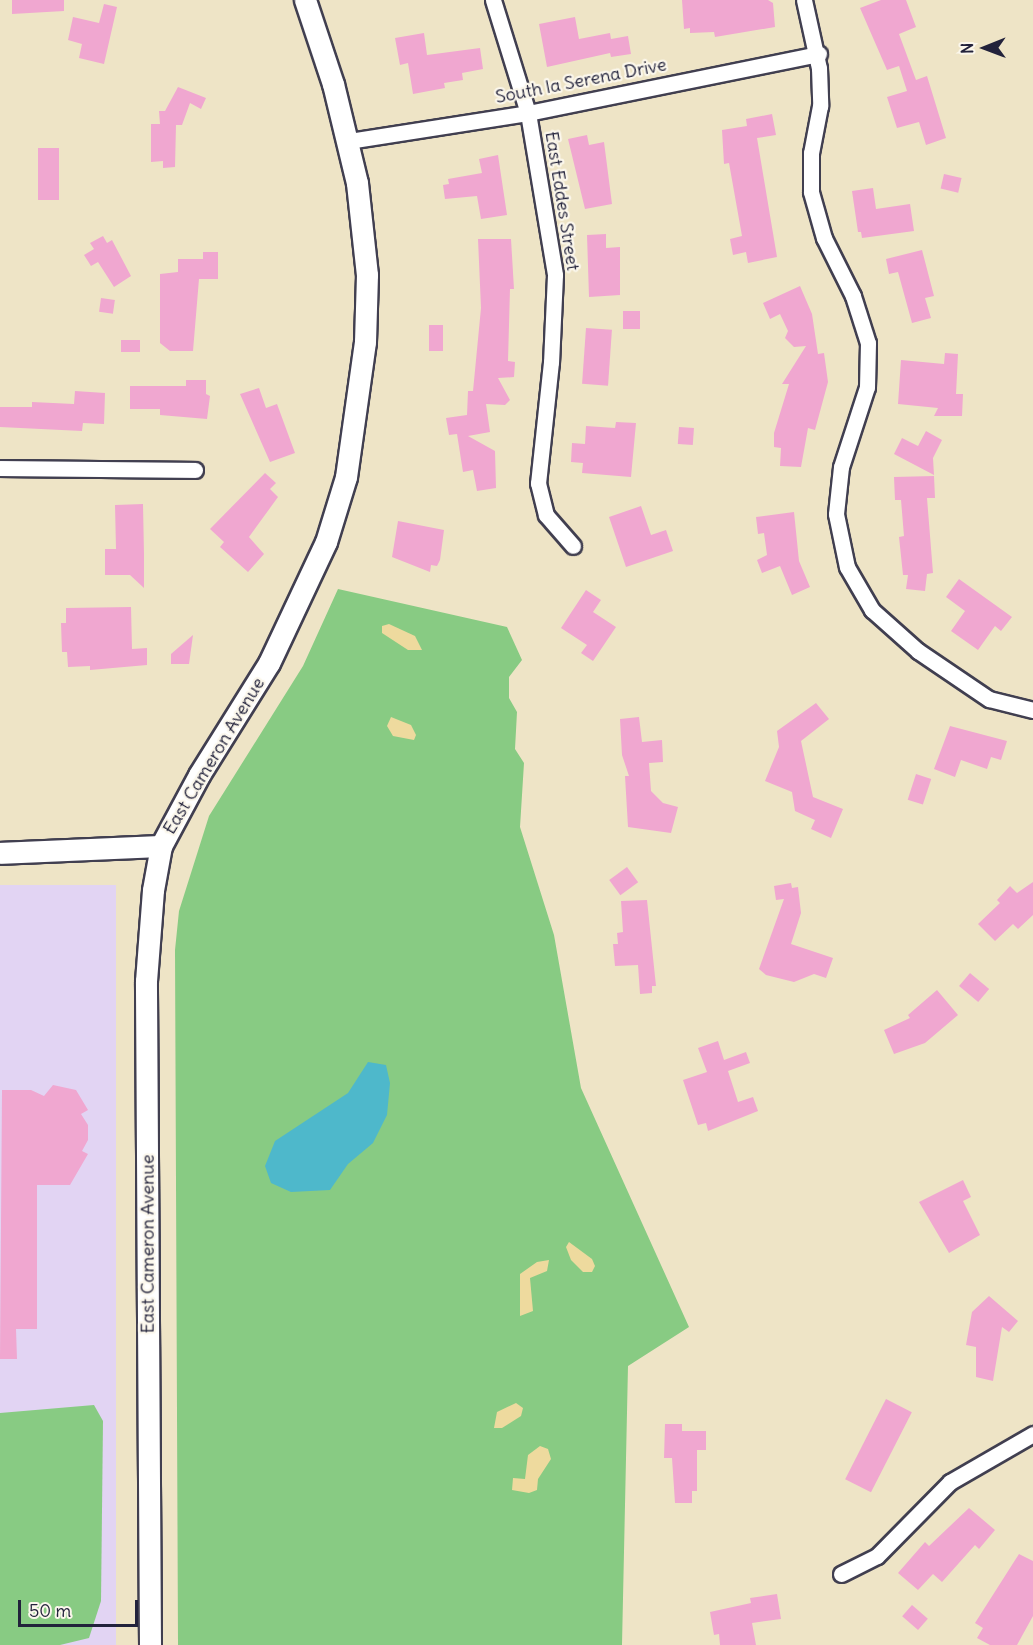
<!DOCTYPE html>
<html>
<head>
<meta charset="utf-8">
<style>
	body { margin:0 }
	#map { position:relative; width:1033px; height:1645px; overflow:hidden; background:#eee4c6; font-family:Delius,sans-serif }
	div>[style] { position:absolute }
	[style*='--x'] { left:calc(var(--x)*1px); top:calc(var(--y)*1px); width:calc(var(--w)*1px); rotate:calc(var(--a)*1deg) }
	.built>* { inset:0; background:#e2d4f3; transform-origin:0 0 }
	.green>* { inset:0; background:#88cb83 }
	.sand>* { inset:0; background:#eeda9e }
	.water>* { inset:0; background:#4eb8cb }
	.building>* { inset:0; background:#f0a7d0; transform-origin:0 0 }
	.roads { filter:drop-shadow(2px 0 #413f50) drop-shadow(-2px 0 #413f50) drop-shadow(0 2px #413f50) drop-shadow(0 -2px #413f50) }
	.street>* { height:15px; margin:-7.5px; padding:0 7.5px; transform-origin:7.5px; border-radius:7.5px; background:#fff }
	.secondary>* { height:21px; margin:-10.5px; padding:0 10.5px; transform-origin:10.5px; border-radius:10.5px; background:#fff }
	span { translate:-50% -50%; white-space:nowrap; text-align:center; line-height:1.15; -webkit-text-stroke:4.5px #fbf7ec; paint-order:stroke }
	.street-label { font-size:18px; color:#22223b }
	.north { position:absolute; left:955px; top:18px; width:60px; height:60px; -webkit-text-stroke:4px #fbf7ec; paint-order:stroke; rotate:269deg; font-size:16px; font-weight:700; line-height:24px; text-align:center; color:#22223b }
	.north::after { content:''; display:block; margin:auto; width:21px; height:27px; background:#22223b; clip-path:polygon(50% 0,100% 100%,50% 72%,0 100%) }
	.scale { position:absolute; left:18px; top:1600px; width:120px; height:27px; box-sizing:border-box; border:3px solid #22223b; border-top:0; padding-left:8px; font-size:18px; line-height:21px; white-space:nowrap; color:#22223b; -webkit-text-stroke:4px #fbf7ec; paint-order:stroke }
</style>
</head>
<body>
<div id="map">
	<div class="built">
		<div style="left:0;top:885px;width:116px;height:760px"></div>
	</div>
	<div class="green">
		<div style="clip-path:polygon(338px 589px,507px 627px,522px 660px,509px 677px,509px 698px,517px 712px,515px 749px,524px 763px,520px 827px,554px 935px,581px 1088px,689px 1327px,628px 1366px,622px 1645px,178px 1645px,175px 950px,179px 911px,209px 816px,303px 666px)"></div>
		<div style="clip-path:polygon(94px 1405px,103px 1421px,101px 1601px,89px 1638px,60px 1645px,0 1645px,0 1413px)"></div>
	</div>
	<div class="sand">
		<div style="clip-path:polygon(389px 624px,415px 636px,422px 650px,408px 650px,382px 633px,382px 626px)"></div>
		<div style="clip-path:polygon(391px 717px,411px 725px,416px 735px,414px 740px,393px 736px,387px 726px)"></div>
		<div style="clip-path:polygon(569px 1242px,592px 1259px,595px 1266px,592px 1272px,583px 1272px,571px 1260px,566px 1247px)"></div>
		<div style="clip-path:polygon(549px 1260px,547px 1271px,530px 1278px,533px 1311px,520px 1316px,520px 1274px,537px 1262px)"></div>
		<div style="clip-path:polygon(516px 1403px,523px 1408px,521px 1416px,502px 1428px,494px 1428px,497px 1412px)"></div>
		<div style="clip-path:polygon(540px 1446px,548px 1449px,551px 1459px,538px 1479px,537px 1490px,529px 1493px,512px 1490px,513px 1478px,525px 1479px,528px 1455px)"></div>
	</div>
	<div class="water">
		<div style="clip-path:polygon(368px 1062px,386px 1065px,390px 1083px,387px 1115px,373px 1143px,348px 1164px,330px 1190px,291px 1192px,271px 1183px,265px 1166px,275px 1141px,348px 1093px)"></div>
	</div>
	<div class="building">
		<div style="clip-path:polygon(12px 0,64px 0,64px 11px,12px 14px)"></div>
		<div style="clip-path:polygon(682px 0,768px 0,773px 3px,775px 27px,715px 37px,714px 32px,690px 33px,690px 28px,684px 29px)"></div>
		<div style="clip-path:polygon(881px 0,906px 0,916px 27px,899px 34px,916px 80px,927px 76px,946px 138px,926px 145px,919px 122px,897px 128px,887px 97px,907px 91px,899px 66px,887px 70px,860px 8px)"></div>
		<div style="clip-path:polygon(104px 4px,117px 7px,104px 64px,79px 58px,82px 44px,68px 40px,73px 17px,99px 23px)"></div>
		<div style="clip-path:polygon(575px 17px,579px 39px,610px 33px,611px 39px,628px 36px,631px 54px,611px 57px,610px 53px,547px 67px,539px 24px)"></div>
		<div style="clip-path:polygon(424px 33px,427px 55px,480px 48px,483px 69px,462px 73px,463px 80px,444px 83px,445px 88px,413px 94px,408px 63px,400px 65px,395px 38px)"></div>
		<div style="clip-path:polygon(178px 87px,206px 98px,201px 109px,190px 103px,182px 125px,176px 125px,175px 167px,163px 168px,163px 161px,151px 162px,151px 124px,160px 124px,159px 111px,165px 111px)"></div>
		<div style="clip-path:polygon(772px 114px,776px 135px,757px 138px,777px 257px,748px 263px,746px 252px,733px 255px,730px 239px,742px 236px,729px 163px,724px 164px,722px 130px,747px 126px,746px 119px)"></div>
		<div style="clip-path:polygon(587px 135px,589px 145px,604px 142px,612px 204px,585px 209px,568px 139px)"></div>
		<div style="left:38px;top:148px;width:21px;height:52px"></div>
		<div style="clip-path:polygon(498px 155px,507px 215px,481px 219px,477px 196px,445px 199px,443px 185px,449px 184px,448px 179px,482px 173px,479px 159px)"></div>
		<div style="left:944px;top:174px;width:18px;height:15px;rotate:13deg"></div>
		<div style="clip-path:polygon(873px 188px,876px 209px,910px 204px,914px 231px,862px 238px,861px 232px,858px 232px,852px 191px)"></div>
		<div style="clip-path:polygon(606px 234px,606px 248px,620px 247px,620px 295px,589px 297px,587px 235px)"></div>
		<div style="clip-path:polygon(103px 236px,107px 243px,112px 240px,131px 276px,114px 287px,98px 262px,91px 266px,84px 255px,94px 249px,90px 243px)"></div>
		<div style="clip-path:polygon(478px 239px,511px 239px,514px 289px,510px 289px,508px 361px,515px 362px,514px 377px,498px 378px,510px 400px,505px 405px,486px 404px,490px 432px,468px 436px,495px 451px,496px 488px,477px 491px,473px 470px,463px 472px,457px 434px,449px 435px,446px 418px,467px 415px,468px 391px,473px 391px,481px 308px)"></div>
		<div style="clip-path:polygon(922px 250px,934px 296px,925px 298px,931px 318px,912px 323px,898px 272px,889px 274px,886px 259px)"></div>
		<div style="clip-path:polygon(203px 252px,218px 252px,218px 279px,199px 279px,193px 351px,170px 351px,160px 343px,160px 274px,178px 272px,178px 259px,203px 259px)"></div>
		<div style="clip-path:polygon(800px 286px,812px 314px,818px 354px,824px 353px,828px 382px,815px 430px,808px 428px,801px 467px,780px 466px,781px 448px,774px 447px,774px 433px,789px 384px,782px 384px,806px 346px,794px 347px,785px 338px,788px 331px,780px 314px,770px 319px,763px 303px)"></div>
		<div style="left:101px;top:298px;width:14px;height:14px;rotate:8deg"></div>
		<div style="left:623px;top:311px;width:17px;height:18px"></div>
		<div style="left:429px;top:325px;width:14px;height:26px"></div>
		<div style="left:586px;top:328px;width:26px;height:56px;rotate:4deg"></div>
		<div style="left:121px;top:340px;width:19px;height:12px"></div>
		<div style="clip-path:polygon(945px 353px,958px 354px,956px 394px,963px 394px,962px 416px,934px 416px,938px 408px,898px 404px,901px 360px,944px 364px)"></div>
		<div style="clip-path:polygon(186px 380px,206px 380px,206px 394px,210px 396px,207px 419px,160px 415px,160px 409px,130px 409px,130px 386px,186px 386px)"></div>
		<div style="clip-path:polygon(259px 388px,266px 408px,277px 404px,295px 453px,270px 462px,240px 394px)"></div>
		<div style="clip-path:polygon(75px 391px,105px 393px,104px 424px,83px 423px,82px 431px,0 427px,0 407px,32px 407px,32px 402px,74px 404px)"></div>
		<div style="clip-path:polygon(616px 422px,636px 423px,631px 477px,582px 473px,583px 463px,571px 462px,572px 443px,585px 444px,586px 426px,615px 428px)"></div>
		<div style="left:679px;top:427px;width:15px;height:17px;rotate:4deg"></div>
		<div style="clip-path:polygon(926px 431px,942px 440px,933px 458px,934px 475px,894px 454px,902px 438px,918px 446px)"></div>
		<div style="clip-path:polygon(265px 473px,276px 483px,270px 489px,278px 497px,249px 537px,264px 554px,248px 572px,220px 547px,224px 542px,210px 529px)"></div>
		<div style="clip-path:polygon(934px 476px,935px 498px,927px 498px,933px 573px,927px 574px,925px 591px,906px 589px,908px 575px,903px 575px,899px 537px,904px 536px,901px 500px,895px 500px,894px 477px)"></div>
		<div style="clip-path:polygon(143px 504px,144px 554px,144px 588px,130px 575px,105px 575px,105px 549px,116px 549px,115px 505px)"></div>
		<div style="clip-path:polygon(641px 506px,651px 535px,666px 530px,673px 551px,626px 567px,609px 517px)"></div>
		<div style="clip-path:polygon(794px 512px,799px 561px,810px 587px,792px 595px,780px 566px,762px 573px,757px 560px,767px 555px,764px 533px,758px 534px,756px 517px)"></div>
		<div style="clip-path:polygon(398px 521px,444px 530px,440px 560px,437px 566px,431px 565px,430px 572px,392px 557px)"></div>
		<div style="clip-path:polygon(959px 579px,1012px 617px,1001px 631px,995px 626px,978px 650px,951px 631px,965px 611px,946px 597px)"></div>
		<div style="clip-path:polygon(586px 590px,601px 600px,593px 612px,616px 627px,593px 661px,581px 653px,587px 645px,561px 628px)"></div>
		<div style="clip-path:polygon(131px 607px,132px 649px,147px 648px,147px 665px,90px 670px,90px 666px,68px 667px,67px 652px,62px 652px,61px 623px,66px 623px,66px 608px)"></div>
		<div style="clip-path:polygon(193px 635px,189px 664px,171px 664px,171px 654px)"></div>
		<div style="clip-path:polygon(816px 703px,829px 719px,801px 741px,813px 797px,843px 809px,831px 838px,811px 829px,815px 820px,795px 811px,792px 792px,765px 781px,779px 747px,777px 731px)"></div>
		<div style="clip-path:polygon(639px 717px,642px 742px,662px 740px,663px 762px,649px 763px,651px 791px,663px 803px,678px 807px,671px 833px,628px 827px,625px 776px,629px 776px,622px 755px,620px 719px)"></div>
		<div style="clip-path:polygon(950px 726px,1007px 741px,1001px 760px,991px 757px,987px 769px,961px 760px,955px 777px,934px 769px)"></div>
		<div style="left:916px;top:774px;width:16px;height:27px;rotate:18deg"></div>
		<div style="left:627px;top:867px;width:19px;height:22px;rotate:54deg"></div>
		<div style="clip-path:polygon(1033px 882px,1033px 915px,1018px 929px,1013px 924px,995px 941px,978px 924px,1000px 903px,997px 900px,1010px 886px,1017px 893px)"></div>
		<div style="clip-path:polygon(791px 883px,792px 888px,798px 887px,801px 913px,791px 944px,833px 958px,826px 978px,814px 974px,794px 982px,766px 975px,759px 969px,784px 899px,776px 900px,774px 886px)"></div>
		<div style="clip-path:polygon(647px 900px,656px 986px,652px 986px,652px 993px,640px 994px,638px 965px,615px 966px,613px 944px,618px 944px,617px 933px,623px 932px,621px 901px)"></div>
		<div style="left:970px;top:973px;width:25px;height:17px;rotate:40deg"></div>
		<div style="clip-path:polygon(937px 990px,958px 1015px,925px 1043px,894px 1054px,884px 1030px,910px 1018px,908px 1015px)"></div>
		<div style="clip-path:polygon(718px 1041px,724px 1060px,746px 1052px,750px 1063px,728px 1071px,738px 1102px,753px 1097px,758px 1111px,708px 1131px,706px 1123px,698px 1125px,683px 1080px,707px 1072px,698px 1048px)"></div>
		<div style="clip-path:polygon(53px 1085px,76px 1090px,88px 1110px,81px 1114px,88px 1125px,88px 1140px,82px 1151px,88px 1154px,70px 1185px,37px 1185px,37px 1329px,16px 1329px,17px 1359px,0 1359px,2px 1090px,31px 1090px,44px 1096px)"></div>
		<div style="clip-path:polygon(963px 1180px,971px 1197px,963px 1201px,980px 1235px,949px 1253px,919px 1202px)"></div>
		<div style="clip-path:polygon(989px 1296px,1018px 1321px,1009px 1332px,1002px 1327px,993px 1381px,976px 1377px,976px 1347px,966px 1345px,972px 1312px)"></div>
		<div style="left:886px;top:1399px;width:29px;height:90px;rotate:27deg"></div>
		<div style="clip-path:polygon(665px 1424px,682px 1424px,682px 1431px,706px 1431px,706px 1450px,697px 1450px,697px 1491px,692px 1491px,692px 1503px,675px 1503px,672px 1458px,664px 1458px)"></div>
		<div style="clip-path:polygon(969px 1508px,995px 1530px,979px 1549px,975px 1545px,942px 1582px,933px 1574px,918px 1590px,898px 1573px,925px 1542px,929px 1546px)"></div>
		<div style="clip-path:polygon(1019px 1554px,1033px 1561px,1033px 1616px,1017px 1645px,990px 1645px,977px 1638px,983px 1628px,975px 1623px)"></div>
		<div style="clip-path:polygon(777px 1594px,781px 1619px,752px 1623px,756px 1645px,720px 1645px,719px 1634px,714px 1635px,710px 1612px,751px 1603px,750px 1598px)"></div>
		<div style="left:912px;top:1605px;width:21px;height:15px;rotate:41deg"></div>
	</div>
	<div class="roads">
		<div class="street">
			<div style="--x:493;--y:0;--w:118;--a:72.8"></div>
			<div style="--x:528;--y:113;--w:164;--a:80.5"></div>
			<div style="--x:555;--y:275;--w:87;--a:92.6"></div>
			<div style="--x:551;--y:362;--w:122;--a:96.1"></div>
			<div style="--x:538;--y:483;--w:33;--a:76"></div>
			<div style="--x:546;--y:515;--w:41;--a:48.9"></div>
			<div style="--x:804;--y:0;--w:70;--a:77.6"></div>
			<div style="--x:819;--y:68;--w:38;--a:88"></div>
			<div style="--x:820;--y:106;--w:48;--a:100.8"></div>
			<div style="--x:811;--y:153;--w:39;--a:90"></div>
			<div style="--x:811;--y:192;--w:48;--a:74.2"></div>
			<div style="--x:824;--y:238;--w:65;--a:63.4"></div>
			<div style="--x:853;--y:296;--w:49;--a:72.3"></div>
			<div style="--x:868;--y:343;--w:44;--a:91.3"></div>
			<div style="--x:867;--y:387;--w:84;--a:108"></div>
			<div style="--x:841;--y:467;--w:47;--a:96.1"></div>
			<div style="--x:836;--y:514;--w:54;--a:78.3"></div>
			<div style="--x:847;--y:567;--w:50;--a:59.8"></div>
			<div style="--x:872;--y:610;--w:62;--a:41.7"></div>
			<div style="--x:918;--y:651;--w:86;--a:34.1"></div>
			<div style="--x:989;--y:699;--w:45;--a:14"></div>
			<div style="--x:349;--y:141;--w:181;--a:-8.9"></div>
			<div style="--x:528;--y:113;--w:297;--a:-11.5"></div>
			<div style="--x:0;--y:468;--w:195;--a:0.6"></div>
			<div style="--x:841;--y:1574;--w:40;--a:-26.6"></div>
			<div style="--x:877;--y:1556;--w:104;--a:-45.4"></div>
			<div style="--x:950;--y:1482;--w:96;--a:-30"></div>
		</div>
		<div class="secondary">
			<div style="--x:0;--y:853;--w:161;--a:-2.5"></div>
			<div style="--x:150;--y:1645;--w:664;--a:-90.35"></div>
			<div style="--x:146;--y:981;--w:91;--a:-85.6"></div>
			<div style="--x:153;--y:890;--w:45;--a:-79.7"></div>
			<div style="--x:161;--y:846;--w:81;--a:-61.8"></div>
			<div style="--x:199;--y:775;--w:132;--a:-58"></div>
			<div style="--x:269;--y:663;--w:134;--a:-64.8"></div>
			<div style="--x:326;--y:542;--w:68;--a:-72.9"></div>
			<div style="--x:346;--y:477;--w:136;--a:-82"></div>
			<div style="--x:365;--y:342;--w:67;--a:-88.3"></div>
			<div style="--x:367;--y:275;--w:93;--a:-96.2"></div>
			<div style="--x:357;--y:183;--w:102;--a:-103.6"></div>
			<div style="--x:333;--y:84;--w:89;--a:-108.4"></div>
		</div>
	</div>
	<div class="street-label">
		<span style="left:581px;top:81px;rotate:-11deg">South la Serena Drive</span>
		<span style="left:562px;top:201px;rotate:81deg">East Eddes Street</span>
		<span style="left:214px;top:756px;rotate:-59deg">East Cameron Avenue</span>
		<span style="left:148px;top:1244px;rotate:-90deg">East Cameron Avenue</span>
	</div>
	<div class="north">N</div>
	<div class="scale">50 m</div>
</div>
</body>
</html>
